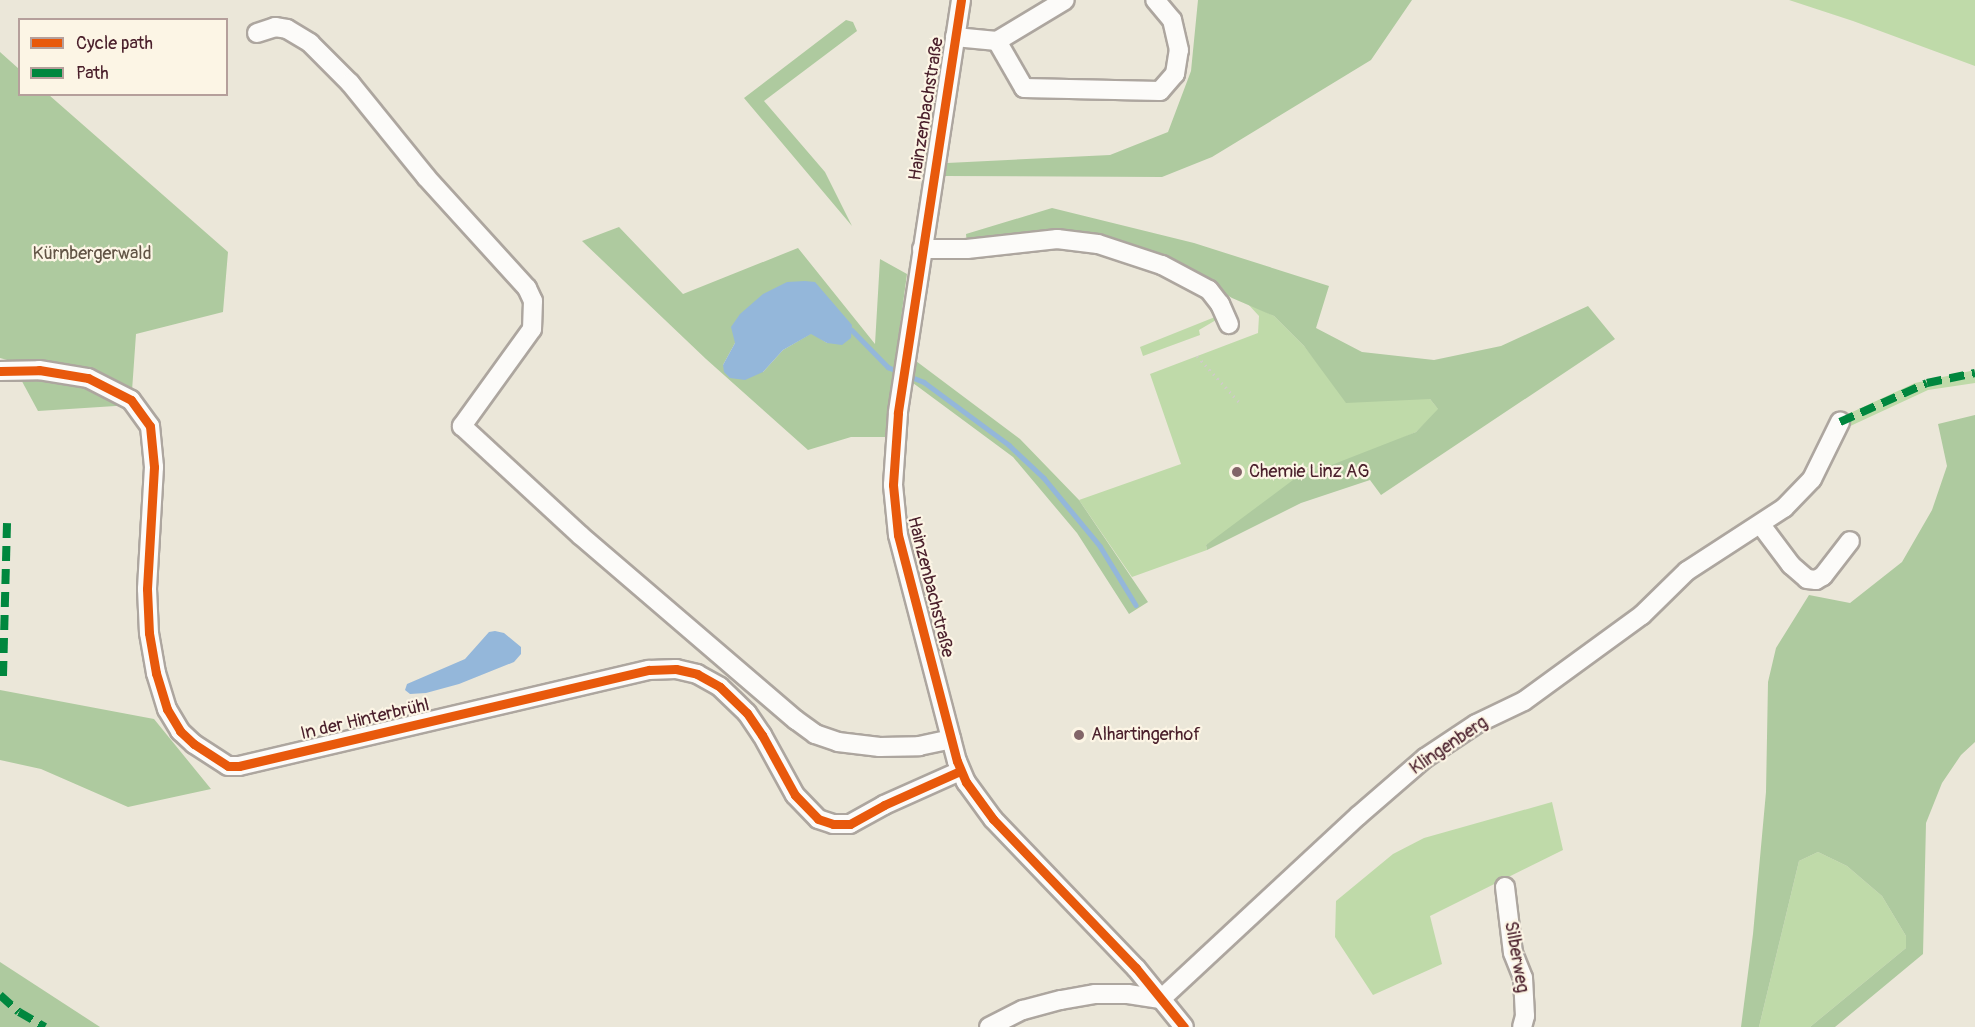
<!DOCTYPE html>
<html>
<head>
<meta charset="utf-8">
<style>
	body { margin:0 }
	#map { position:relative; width:1975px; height:1027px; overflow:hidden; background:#ebe7d9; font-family:Pangolin,sans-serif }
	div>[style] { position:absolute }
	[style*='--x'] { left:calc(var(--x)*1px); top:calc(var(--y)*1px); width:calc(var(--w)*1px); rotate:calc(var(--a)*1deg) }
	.green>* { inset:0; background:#bfdaa9 }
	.forest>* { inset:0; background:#aeca9f }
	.water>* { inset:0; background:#94b7da }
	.stream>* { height:4.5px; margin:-2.25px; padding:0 2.25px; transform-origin:2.25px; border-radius:2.25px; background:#94b7da }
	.path>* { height:3px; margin-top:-1.5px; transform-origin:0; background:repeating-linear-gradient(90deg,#cfcbc8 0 1.5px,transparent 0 6px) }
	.roads { filter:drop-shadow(2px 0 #ada69f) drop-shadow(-2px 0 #ada69f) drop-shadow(0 2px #ada69f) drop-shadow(0 -2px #ada69f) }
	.minor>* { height:18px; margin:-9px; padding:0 9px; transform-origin:9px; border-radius:9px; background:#fcfbf9 }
	.quiet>* { height:8px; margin-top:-4px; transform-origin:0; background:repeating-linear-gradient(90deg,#00873e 0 15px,transparent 0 23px) }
	.cycleway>* { height:9px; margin:-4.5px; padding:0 4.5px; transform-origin:4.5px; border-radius:4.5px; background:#e8590c }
	.dots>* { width:16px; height:16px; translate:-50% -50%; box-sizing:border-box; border:3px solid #fcf5e5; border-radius:50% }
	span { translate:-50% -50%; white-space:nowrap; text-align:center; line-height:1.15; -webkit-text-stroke:4.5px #fcf5e5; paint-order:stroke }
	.street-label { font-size:18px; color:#4a1f2b }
	.park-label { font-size:18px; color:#625445 }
	.poi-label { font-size:18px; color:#4a1f2b }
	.left { translate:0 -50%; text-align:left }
	.legend { position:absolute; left:18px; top:18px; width:210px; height:78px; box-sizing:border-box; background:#fcf5e5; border:2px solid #b59f9b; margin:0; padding:8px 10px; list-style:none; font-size:18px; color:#4a1f2b }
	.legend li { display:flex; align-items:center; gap:12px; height:30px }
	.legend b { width:30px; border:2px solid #b59f9b }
</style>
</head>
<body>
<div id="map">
	<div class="green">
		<div style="clip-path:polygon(1789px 0,1975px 0,1975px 66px,1853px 21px)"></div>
		<div style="clip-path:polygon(1247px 303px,1274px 316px,1304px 346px,1325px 372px,1393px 399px,1430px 399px,1439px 410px,1416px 432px,1362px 456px,1206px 545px,1207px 550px,1132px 577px,1079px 500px,1181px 464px,1150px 374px,1258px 333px,1259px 316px)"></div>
		<div style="clip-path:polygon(1215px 317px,1216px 320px,1199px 330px,1200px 335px,1143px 356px,1140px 347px)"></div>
		<div style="clip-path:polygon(1975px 370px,1975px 383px,1928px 390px,1846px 428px,1833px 416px,1848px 414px,1915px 383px)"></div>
		<div style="clip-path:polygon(1552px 802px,1563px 850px,1430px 916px,1442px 964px,1373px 995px,1335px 937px,1336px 901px,1393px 854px,1424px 838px)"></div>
		<div style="clip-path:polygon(1818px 852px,1847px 866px,1882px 896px,1906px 936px,1906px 948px,1810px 1027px,1759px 1027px,1799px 861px)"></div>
	</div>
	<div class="forest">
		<div style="clip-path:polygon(1198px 0,1412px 0,1371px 60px,1212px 157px,1162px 177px,945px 176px,947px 163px,1110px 155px,1168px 132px,1191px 71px)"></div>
		<div style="clip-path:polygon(846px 20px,853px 22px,857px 31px,764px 101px,825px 172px,852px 226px,744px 98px)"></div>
		<div style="clip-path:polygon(0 52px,19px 69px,20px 94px,49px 95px,228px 252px,223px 312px,136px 334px,131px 405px,38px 411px,11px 361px,0 358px)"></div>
		<div style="clip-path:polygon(1052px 208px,1194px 243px,1329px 286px,1316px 328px,1362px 352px,1434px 360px,1501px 346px,1588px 306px,1615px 339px,1381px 495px,1370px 480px,1301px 503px,1207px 550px,1206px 545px,1293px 480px,1416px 432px,1438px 409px,1430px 399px,1346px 403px,1304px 346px,1274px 316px,1232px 298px,1184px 270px,1108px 242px,967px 245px,966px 234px)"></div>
		<div style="clip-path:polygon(evenodd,619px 227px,683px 294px,798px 248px,875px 344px,880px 259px,907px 274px,885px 437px,851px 437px,808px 450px,706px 359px,582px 241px,619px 227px,852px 325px,827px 343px,812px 333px,783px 350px,763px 372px,723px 365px,735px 343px,852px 325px)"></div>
		<div style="clip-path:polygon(916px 361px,1020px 439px,1079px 500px,1148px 602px,1129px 614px,1077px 533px,1013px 457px,913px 383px)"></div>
		<div style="clip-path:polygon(1975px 415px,1975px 742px,1961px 755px,1942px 783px,1926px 823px,1923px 954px,1835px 1027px,1810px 1027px,1906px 948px,1906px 936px,1882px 896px,1847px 866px,1818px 852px,1799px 861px,1759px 1027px,1741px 1027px,1753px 934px,1766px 792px,1768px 682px,1776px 648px,1809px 595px,1850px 603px,1902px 562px,1932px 510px,1947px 466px,1938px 424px)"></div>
		<div style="clip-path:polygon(0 690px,154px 719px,211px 789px,128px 807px,41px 769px,0 760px)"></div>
		<div style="clip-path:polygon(0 962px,100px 1027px,0 1027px)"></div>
	</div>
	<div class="water">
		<div style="clip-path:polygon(805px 281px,815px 282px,852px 325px,851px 338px,842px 345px,827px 343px,811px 334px,783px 350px,763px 372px,745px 380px,730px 378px,724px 372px,723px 365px,735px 343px,731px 327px,740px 314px,763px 294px,787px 282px)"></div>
		<div style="clip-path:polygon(495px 631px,504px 633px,521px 647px,521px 654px,514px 662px,459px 684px,426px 693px,410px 694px,405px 690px,407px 684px,465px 659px,489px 632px)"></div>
	</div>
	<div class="stream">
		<div style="--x:852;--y:330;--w:52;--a:45.8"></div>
		<div style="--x:888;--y:367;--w:12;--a:24"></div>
		<div style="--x:909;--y:376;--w:16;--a:22"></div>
		<div style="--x:924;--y:382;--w:106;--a:36.5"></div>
		<div style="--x:1009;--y:445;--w:48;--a:43.3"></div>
		<div style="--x:1044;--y:478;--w:88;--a:50.5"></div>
		<div style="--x:1100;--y:546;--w:69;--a:58.6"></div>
	</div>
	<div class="path">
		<div style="--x:1197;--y:356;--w:65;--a:47.5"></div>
	</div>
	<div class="roads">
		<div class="minor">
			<div style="--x:961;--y:0;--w:418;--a:98.7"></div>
			<div style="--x:898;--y:413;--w:72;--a:94"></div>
			<div style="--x:893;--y:485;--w:50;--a:84.3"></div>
			<div style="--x:898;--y:535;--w:234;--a:75.4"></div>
			<div style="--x:957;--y:761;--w:23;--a:67"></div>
			<div style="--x:966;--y:782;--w:46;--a:53.9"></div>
			<div style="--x:993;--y:819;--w:207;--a:46.2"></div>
			<div style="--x:1136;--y:968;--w:76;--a:50.9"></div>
			<div style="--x:257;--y:33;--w:19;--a:-18"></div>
			<div style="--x:275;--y:27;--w:12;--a:9"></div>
			<div style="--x:287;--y:29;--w:27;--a:31"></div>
			<div style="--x:310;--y:43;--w:57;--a:45"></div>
			<div style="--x:350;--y:83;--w:121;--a:51"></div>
			<div style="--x:426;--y:177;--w:150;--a:47.7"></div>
			<div style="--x:527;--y:288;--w:14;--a:65"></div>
			<div style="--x:533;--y:301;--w:28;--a:92"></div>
			<div style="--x:532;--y:329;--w:120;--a:125.8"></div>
			<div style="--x:462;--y:426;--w:161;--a:42.7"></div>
			<div style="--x:580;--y:535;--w:284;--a:40.6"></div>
			<div style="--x:796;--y:720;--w:24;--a:36"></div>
			<div style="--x:815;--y:734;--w:24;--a:19"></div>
			<div style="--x:838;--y:742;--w:42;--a:6.8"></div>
			<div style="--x:880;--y:747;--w:39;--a:-1"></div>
			<div style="--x:919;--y:746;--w:33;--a:-12"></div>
			<div style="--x:955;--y:37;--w:42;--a:5.4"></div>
			<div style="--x:997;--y:41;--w:79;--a:-31.1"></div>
			<div style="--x:997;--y:41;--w:54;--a:60.1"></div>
			<div style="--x:1024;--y:88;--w:136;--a:1.3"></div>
			<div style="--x:1160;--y:91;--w:23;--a:-49"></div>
			<div style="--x:1175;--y:74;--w:24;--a:-81"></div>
			<div style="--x:1179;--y:50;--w:31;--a:-103"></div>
			<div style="--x:1172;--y:20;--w:26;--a:-130"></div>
			<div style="--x:922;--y:249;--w:45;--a:0"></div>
			<div style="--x:967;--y:249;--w:91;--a:-6.3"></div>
			<div style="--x:1057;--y:239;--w:41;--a:7"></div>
			<div style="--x:1098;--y:244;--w:67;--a:18.2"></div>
			<div style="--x:1162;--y:265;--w:53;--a:28"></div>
			<div style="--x:1209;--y:290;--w:18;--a:52"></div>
			<div style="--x:1220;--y:304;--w:22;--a:66"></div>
			<div style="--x:0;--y:371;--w:39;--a:-1"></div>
			<div style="--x:39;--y:370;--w:50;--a:9.3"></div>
			<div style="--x:88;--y:378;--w:48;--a:27.1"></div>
			<div style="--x:131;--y:400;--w:32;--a:54"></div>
			<div style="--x:150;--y:426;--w:41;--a:84.4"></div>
			<div style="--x:154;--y:467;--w:122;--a:93.3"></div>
			<div style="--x:147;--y:589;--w:44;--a:87.4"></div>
			<div style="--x:149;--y:633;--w:41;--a:80.1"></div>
			<div style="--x:156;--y:673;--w:38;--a:73"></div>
			<div style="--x:167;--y:709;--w:26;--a:59"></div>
			<div style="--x:180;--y:731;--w:19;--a:43"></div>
			<div style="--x:194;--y:744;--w:40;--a:32.9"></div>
			<div style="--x:228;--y:766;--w:11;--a:0"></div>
			<div style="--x:239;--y:766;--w:421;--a:-13.2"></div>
			<div style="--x:649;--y:670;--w:27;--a:-2"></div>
			<div style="--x:676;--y:669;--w:22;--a:13"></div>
			<div style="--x:697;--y:674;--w:26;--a:29"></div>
			<div style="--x:720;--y:687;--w:37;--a:44"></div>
			<div style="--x:747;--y:713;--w:27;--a:56"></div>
			<div style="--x:762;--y:735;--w:68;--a:61.2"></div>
			<div style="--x:795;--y:795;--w:33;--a:46"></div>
			<div style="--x:818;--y:819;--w:16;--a:18"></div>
			<div style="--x:833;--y:824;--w:17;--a:0"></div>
			<div style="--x:850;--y:824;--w:39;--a:-29"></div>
			<div style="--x:884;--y:805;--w:83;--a:-24.1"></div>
			<div style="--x:1761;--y:525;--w:50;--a:53.1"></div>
			<div style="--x:1791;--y:565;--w:21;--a:41"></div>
			<div style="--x:1807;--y:579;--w:9;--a:6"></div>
			<div style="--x:1816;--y:580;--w:8;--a:-30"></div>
			<div style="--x:1823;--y:576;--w:44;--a:-52.4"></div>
			<div style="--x:1505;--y:887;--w:66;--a:83.1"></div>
			<div style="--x:1513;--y:953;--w:27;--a:68"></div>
			<div style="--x:1523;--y:978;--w:38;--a:87"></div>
			<div style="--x:1525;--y:1016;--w:11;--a:105"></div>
			<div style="--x:989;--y:1027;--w:38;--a:-27"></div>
			<div style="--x:1023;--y:1010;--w:39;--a:-15"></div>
			<div style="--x:1061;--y:1000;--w:35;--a:-10"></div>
			<div style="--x:1095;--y:994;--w:33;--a:0"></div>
			<div style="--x:1128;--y:994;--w:33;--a:9"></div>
			<div style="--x:1161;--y:999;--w:269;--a:-42.9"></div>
			<div style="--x:1358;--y:816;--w:89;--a:-40.9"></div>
			<div style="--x:1425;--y:758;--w:61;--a:-33.7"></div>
			<div style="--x:1476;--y:724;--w:53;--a:-25.6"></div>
			<div style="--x:1524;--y:701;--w:146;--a:-36.1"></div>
			<div style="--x:1642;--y:615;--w:63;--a:-44.4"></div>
			<div style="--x:1687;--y:571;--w:116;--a:-33"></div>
			<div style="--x:1784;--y:508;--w:40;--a:-46"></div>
			<div style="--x:1812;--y:479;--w:64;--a:-63.8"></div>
		</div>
	</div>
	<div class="quiet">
		<div style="--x:1840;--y:422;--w:95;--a:-24.1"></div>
		<div style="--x:1927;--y:383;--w:49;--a:-11.8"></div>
		<div style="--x:3;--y:676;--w:153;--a:-88.5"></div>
		<div style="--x:0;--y:995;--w:25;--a:42"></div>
		<div style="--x:19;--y:1012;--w:30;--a:30"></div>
	</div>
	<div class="cycleway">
		<div style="--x:961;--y:0;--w:418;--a:98.7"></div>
		<div style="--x:898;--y:413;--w:72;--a:94"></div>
		<div style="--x:893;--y:485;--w:50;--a:84.3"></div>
		<div style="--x:898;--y:535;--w:234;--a:75.4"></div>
		<div style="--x:957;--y:761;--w:23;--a:67"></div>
		<div style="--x:966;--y:782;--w:46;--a:53.9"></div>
		<div style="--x:993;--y:819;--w:207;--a:46.2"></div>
		<div style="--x:1136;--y:968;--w:76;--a:50.9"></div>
		<div style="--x:0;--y:371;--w:39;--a:-1"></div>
		<div style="--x:39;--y:370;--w:50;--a:9.3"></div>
		<div style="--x:88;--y:378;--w:48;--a:27.1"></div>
		<div style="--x:131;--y:400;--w:32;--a:54"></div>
		<div style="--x:150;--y:426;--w:41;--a:84.4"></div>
		<div style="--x:154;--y:467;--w:122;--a:93.3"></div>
		<div style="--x:147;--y:589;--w:44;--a:87.4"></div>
		<div style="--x:149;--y:633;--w:41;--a:80.1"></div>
		<div style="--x:156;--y:673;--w:38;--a:73"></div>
		<div style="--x:167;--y:709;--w:26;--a:59"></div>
		<div style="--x:180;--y:731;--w:19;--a:43"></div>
		<div style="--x:194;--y:744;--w:40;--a:32.9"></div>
		<div style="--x:228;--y:766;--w:11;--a:0"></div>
		<div style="--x:239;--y:766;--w:421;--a:-13.2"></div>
		<div style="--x:649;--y:670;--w:27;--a:-2"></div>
		<div style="--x:676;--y:669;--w:22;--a:13"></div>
		<div style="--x:697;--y:674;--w:26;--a:29"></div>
		<div style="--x:720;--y:687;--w:37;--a:44"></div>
		<div style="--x:747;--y:713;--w:27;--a:56"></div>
		<div style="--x:762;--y:735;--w:68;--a:61.2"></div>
		<div style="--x:795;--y:795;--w:33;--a:46"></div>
		<div style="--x:818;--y:819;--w:16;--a:18"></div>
		<div style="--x:833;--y:824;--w:17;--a:0"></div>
		<div style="--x:850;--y:824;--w:39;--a:-29"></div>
		<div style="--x:884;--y:805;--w:83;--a:-24.1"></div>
	</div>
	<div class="dots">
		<div style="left:1237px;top:472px;background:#826568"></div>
		<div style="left:1079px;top:735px;background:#826568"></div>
	</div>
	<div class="street-label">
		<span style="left:927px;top:109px;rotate:-81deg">Hainzenbachstraße</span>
		<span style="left:930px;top:587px;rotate:76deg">Hainzenbachstraße</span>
		<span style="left:365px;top:720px;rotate:-13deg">In der Hinterbrühl</span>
		<span style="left:1449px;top:746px;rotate:-34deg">Klingenberg</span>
		<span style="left:1516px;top:957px;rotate:80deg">Silberweg</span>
	</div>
	<div class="park-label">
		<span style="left:92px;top:254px">Kürnbergerwald</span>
	</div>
	<div class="poi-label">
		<span class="left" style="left:1249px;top:472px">Chemie Linz AG</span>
		<span class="left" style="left:1091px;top:735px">Alhartingerhof</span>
	</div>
	<ul class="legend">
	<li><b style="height:8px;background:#e8590c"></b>Cycle path</li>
	<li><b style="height:8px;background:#00873e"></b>Path</li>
	</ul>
</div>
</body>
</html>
